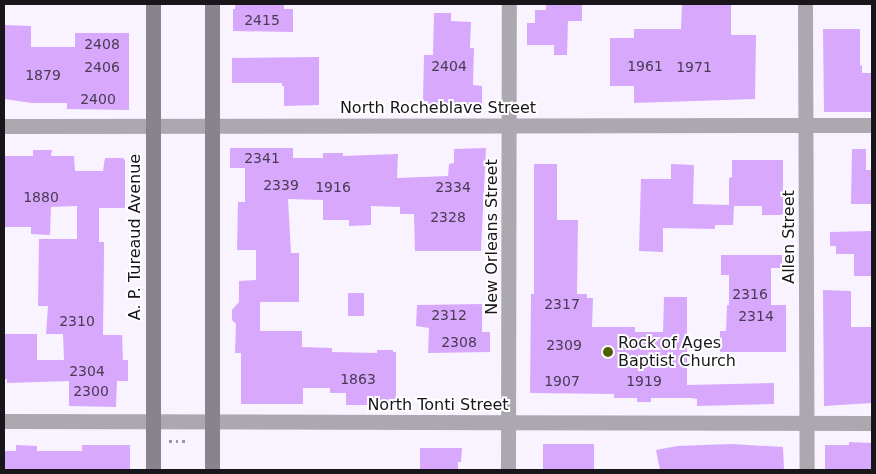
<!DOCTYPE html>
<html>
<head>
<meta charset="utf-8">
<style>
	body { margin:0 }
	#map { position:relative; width:876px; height:474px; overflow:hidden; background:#f9f3ff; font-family:"DejaVu Sans",sans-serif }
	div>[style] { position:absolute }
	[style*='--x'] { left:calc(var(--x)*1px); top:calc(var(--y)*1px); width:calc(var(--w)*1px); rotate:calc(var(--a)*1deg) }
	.building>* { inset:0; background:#d8a8fc; transform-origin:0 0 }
	.path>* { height:3px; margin-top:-1.5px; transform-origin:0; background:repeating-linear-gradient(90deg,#9c98a1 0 2.5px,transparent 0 6.5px) }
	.street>* { height:15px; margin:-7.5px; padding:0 7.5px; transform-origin:7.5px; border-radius:7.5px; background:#aca8af }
	.secondary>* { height:15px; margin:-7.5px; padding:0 7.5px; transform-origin:7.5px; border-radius:7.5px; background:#88838c }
	.dots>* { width:14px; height:14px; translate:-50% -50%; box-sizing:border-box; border:2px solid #fff; border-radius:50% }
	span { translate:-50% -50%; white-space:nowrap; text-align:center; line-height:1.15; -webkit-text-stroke:4px #fff; paint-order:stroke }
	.number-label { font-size:14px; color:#493a53 }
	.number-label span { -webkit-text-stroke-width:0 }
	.street-label { font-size:16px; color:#19161b }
	.poi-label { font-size:16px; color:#19161b }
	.left { translate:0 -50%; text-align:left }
	.frame { position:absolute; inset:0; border:5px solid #19161b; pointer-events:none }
</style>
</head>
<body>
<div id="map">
	<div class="building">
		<div style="clip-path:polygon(235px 4px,284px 4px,284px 9px,293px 9px,293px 32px,233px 31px,233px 9px,235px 9px)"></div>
		<div style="clip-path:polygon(546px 4px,582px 4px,582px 21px,568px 21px,567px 55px,554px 55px,554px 45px,527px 45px,527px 23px,535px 23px,535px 10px,546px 10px)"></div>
		<div style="clip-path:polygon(682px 4px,731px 4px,731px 35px,756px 35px,755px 99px,634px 103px,634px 86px,610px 86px,610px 38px,634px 38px,634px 29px,681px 29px)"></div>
		<div style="clip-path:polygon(434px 13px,451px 13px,451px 21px,471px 22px,470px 48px,474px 48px,473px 85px,482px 86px,482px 107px,428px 107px,428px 101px,423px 101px,424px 55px,433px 55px)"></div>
		<div style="clip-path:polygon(4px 25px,31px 26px,31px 47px,75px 47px,75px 33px,129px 33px,129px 110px,67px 109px,67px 103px,32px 103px,4px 99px)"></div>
		<div style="clip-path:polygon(823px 29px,860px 29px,860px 66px,862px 65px,862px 73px,872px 73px,872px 112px,824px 112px)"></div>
		<div style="clip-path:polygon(319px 57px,319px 105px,284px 106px,284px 86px,282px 86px,282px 83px,232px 83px,232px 58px)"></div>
		<div style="clip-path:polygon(230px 148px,293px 148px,293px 158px,323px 158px,323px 153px,343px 153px,343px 156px,398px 154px,397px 178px,448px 176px,449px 164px,454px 163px,454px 149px,486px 148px,481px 251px,415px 251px,414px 214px,400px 214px,400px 207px,371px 206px,371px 225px,349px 226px,349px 220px,323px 220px,323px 200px,288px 199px,291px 253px,299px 253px,299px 302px,260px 302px,260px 331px,302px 331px,302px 347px,332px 348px,332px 352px,377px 353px,377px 350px,393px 350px,393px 352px,396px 352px,396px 405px,346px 405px,346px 393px,330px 393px,330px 388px,303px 388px,303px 404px,241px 404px,241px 353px,235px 353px,236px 324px,232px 320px,232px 310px,239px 302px,239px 281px,256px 280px,256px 250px,237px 250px,238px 202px,245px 202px,245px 168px,230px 168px)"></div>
		<div style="clip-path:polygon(852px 149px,866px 149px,866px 170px,872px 170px,872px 204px,851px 204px)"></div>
		<div style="clip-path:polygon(33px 150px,52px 150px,51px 156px,74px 156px,75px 171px,103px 171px,105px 158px,123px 158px,125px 160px,125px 208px,99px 208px,99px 242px,104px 242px,104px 254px,103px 335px,122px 335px,123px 360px,128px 360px,128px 381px,117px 381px,116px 407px,69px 406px,69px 381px,7px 383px,7px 379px,4px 379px,4px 334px,37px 334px,37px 360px,64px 360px,63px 334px,46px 334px,48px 306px,38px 306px,39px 239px,77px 239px,77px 206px,51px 207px,50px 235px,31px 234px,31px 227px,4px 227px,4px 156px,33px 156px)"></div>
		<div style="clip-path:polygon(732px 160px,783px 160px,783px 215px,762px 215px,762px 206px,734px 206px,733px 225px,715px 225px,715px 229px,663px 228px,663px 252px,639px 251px,641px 179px,671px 179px,671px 164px,694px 165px,693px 204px,729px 205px,729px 178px,732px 177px)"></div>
		<div style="clip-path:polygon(534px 164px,557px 164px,557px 220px,578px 220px,577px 294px,587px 294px,587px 298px,593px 298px,592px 327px,635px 327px,635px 332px,663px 332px,664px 297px,687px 297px,687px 385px,774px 383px,774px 404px,697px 406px,697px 399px,691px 398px,651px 398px,651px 402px,637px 402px,637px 398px,614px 398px,614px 394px,530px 393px,531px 294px,534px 294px)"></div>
		<div style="clip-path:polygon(872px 231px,872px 276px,854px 276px,854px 254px,836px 254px,836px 246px,830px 246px,830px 232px)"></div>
		<div style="clip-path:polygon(721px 255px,782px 255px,782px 268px,771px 268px,771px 305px,786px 305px,786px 352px,720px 352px,720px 331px,726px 331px,727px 305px,729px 305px,729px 275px,721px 275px)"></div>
		<div style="clip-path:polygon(823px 290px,851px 291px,851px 327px,871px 327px,872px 403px,824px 406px)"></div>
		<div style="left:348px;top:293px;width:16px;height:23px"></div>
		<div style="clip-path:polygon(482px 304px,482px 332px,490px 332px,490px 352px,428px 353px,429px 328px,416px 326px,417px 305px)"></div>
		<div style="clip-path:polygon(849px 442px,872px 443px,872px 470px,825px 470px,825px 445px,849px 445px)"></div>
		<div style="left:543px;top:444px;width:51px;height:26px"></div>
		<div style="clip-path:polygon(731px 444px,783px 447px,784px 470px,660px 470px,656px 450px,677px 446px)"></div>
		<div style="clip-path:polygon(16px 445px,37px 446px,37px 451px,82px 451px,82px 445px,130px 445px,130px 470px,4px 470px,4px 451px,16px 451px)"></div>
		<div style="clip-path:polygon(420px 448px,462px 448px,461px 462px,458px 462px,458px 470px,420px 470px)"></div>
	</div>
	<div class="path">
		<div style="--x:169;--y:441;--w:20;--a:0"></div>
	</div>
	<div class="street">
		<div style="--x:805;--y:4;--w:466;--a:89.8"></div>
		<div style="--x:4;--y:126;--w:868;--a:-0.07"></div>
		<div style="--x:4;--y:421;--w:868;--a:0.13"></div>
		<div style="--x:508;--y:470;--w:466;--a:-89.9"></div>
	</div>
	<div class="secondary">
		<div style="--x:153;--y:4;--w:466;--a:90"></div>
		<div style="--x:212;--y:4;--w:466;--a:90"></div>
	</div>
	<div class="dots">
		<div style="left:608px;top:352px;background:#4e5e00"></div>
	</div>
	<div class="number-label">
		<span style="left:262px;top:20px">2415</span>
		<span style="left:102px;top:44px">2408</span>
		<span style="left:449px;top:66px">2404</span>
		<span style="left:645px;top:66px">1961</span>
		<span style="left:102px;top:67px">2406</span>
		<span style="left:694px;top:67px">1971</span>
		<span style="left:43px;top:75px">1879</span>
		<span style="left:98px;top:99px">2400</span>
		<span style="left:262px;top:158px">2341</span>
		<span style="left:281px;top:185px">2339</span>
		<span style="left:333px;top:187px">1916</span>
		<span style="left:453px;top:187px">2334</span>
		<span style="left:41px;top:197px">1880</span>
		<span style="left:448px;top:217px">2328</span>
		<span style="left:750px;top:294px">2316</span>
		<span style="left:562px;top:304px">2317</span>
		<span style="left:449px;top:315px">2312</span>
		<span style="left:756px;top:316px">2314</span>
		<span style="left:77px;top:321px">2310</span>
		<span style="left:459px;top:342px">2308</span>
		<span style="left:564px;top:345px">2309</span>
		<span style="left:87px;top:371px">2304</span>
		<span style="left:358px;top:379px">1863</span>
		<span style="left:562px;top:381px">1907</span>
		<span style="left:644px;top:381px">1919</span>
		<span style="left:91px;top:391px">2300</span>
	</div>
	<div class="street-label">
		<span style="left:438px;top:108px">North Rocheblave Street</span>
		<span style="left:135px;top:237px;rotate:-90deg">A. P. Tureaud Avenue</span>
		<span style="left:492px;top:237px;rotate:-90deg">New Orleans Street</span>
		<span style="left:789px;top:237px;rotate:-90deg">Allen Street</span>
		<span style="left:438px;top:405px">North Tonti Street</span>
	</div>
	<div class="poi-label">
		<span class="left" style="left:618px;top:352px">Rock of Ages<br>Baptist Church</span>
	</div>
	<div class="frame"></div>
</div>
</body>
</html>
